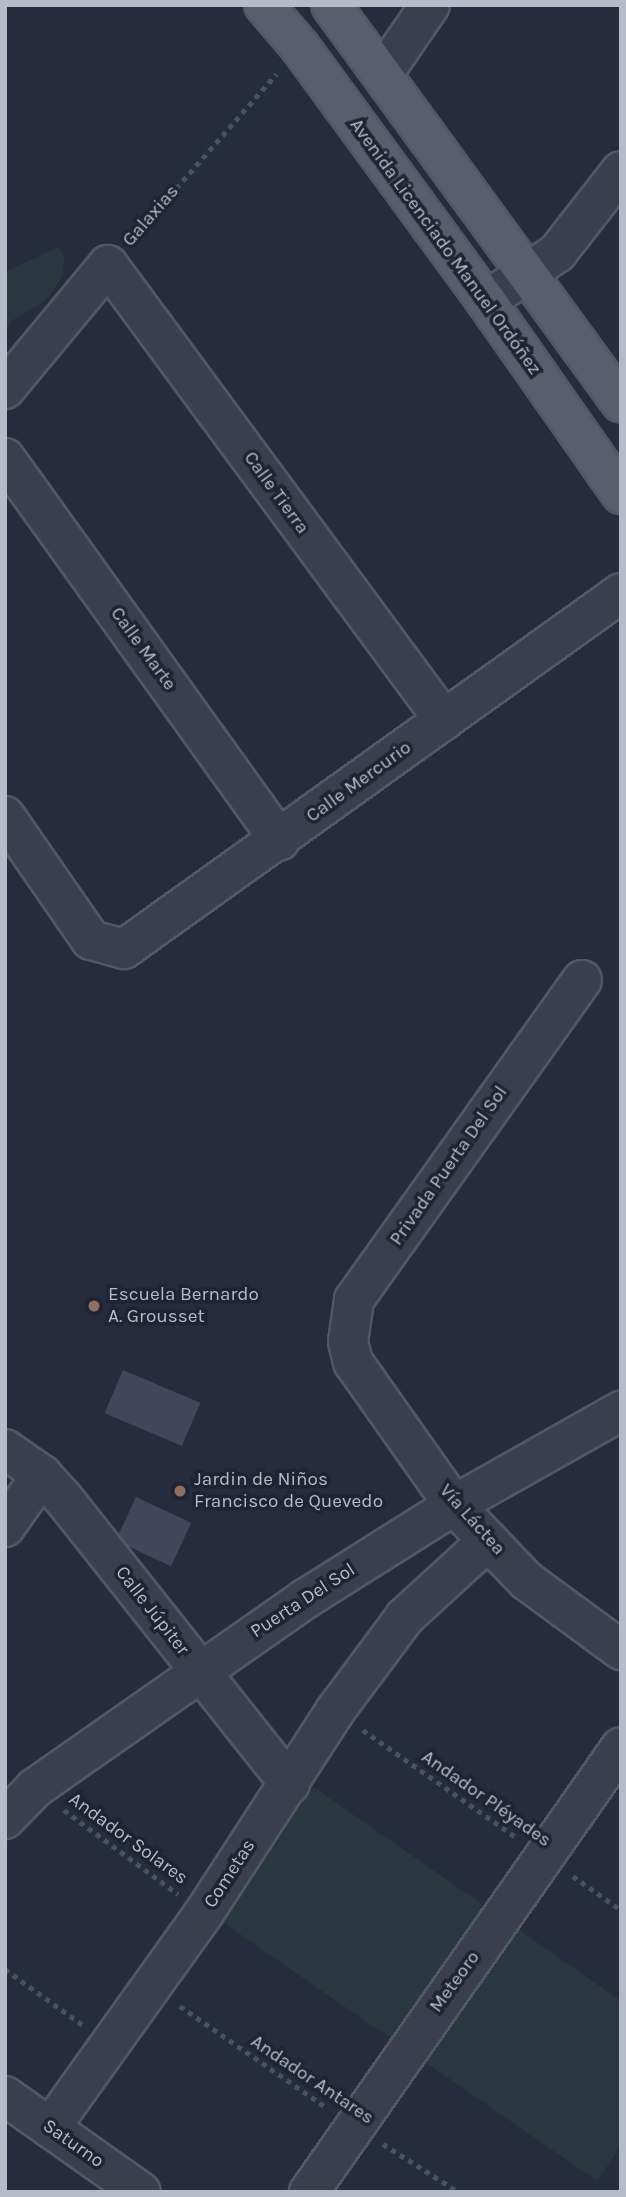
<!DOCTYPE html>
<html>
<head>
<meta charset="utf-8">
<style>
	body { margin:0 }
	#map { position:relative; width:626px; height:2197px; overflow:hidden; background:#272b3e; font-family:Karla,sans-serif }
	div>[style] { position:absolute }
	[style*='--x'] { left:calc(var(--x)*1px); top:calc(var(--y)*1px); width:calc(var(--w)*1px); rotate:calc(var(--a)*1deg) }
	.green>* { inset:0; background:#29373f }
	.building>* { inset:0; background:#42465b; transform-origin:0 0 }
	.path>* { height:4.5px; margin-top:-2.25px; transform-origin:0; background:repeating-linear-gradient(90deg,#47545c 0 5px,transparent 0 10px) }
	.roads { filter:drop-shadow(2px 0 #535666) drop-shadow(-2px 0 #535666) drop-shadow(0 2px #535666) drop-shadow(0 -2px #535666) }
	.minor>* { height:38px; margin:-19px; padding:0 19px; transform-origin:19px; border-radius:19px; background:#3b3e4e }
	.major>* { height:38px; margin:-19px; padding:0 19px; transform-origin:19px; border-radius:19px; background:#595d6e }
	.dots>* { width:19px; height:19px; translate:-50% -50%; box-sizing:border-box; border:4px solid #202333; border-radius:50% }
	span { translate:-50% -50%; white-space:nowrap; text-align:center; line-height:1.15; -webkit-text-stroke:7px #202333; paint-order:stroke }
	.street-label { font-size:19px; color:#b7bac9 }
	.poi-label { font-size:19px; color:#b7bac9 }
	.left { translate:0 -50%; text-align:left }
	.frame { position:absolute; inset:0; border:7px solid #b7bac9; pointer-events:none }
</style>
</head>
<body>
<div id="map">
	<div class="green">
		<div style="clip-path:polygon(58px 247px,64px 257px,63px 276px,45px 301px,13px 320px,5px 330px,5px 272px)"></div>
		<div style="clip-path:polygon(305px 1781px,621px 2001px,621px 2146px,597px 2181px,215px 1917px)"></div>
	</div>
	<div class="building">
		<div style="left:123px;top:1370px;width:84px;height:47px;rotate:23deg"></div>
		<div style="left:136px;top:1497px;width:61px;height:48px;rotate:25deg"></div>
	</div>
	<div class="path">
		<div style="--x:130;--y:241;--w:222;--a:-48.8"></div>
		<div style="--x:363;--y:1730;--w:187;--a:35"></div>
		<div style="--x:64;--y:1810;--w:142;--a:36.4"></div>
		<div style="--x:573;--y:1876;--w:59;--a:35.3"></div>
		<div style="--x:5;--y:1969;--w:96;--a:35.7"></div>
		<div style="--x:180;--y:2006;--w:178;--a:34.7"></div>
		<div style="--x:383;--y:2144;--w:90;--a:32.3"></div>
	</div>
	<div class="roads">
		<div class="minor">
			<div style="--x:384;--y:72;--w:81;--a:-55.5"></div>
			<div style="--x:486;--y:301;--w:86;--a:-34.1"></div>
			<div style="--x:557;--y:253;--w:104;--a:-52"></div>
			<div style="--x:5;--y:389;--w:161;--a:-50.3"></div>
			<div style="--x:108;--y:265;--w:566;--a:53.56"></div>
			<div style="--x:5;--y:458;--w:471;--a:54.3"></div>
			<div style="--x:5;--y:816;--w:151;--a:55.3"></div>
			<div style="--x:91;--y:940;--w:34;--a:15"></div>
			<div style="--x:124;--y:949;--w:611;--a:-35.61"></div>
			<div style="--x:582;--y:980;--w:393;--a:125.5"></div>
			<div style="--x:354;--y:1300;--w:42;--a:98.1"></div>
			<div style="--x:348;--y:1342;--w:21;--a:76"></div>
			<div style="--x:353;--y:1362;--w:175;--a:54.8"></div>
			<div style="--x:454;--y:1505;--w:105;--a:46.2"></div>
			<div style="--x:527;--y:1581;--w:117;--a:36.3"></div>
			<div style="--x:5;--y:1449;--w:45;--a:35.1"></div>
			<div style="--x:42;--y:1475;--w:31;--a:48"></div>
			<div style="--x:63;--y:1498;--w:365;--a:51.6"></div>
			<div style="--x:5;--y:1527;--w:64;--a:-54.6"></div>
			<div style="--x:5;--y:1819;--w:43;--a:-45.9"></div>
			<div style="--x:35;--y:1788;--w:330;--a:-35"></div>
			<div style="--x:305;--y:1599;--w:176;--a:-32.2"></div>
			<div style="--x:454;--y:1505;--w:192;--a:-29.4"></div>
			<div style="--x:5;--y:2096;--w:166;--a:35.2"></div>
			<div style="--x:50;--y:2128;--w:264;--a:-54.4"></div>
			<div style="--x:204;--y:1913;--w:241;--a:-57"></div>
			<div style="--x:335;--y:1711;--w:117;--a:-53.3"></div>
			<div style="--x:405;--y:1617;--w:113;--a:-42.5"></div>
			<div style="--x:309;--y:2192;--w:543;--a:-54.96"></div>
		</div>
		<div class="major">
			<div style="--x:264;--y:5;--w:55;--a:49.4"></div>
			<div style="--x:300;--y:47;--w:315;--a:53.8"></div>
			<div style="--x:486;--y:301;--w:236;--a:55"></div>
			<div style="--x:331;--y:5;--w:492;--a:53.9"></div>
		</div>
	</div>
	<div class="dots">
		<div style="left:94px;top:1306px;background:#8d6e63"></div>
		<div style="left:180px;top:1491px;background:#8d6e63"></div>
	</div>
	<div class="street-label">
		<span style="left:151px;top:216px;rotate:-49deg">Galaxias</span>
		<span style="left:445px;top:247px;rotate:54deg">Avenida Licenciado Manuel Ordóñez</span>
		<span style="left:276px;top:493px;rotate:54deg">Calle Tierra</span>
		<span style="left:143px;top:649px;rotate:54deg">Calle Marte</span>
		<span style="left:359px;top:782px;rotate:-36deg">Calle Mercurio</span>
		<span style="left:449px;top:1166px;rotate:-55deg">Privada Puerta Del Sol</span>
		<span style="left:472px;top:1520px;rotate:48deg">Vía Láctea</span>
		<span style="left:303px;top:1601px;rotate:-33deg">Puerta Del Sol</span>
		<span style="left:152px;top:1611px;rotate:52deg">Calle Júpiter</span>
		<span style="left:486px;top:1799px;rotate:35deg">Andador Pléyades</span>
		<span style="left:128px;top:1839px;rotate:36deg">Andador Solares</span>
		<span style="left:230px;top:1874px;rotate:-57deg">Cometas</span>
		<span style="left:455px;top:1982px;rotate:-54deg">Meteoro</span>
		<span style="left:312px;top:2080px;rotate:34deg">Andador Antares</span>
		<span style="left:73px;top:2144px;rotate:35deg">Saturno</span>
	</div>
	<div class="poi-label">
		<span class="left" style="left:108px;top:1306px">Escuela Bernardo<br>A. Grousset</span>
		<span class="left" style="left:194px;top:1491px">Jardin de Niños<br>Francisco de Quevedo</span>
	</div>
	<div class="frame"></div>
</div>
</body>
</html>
